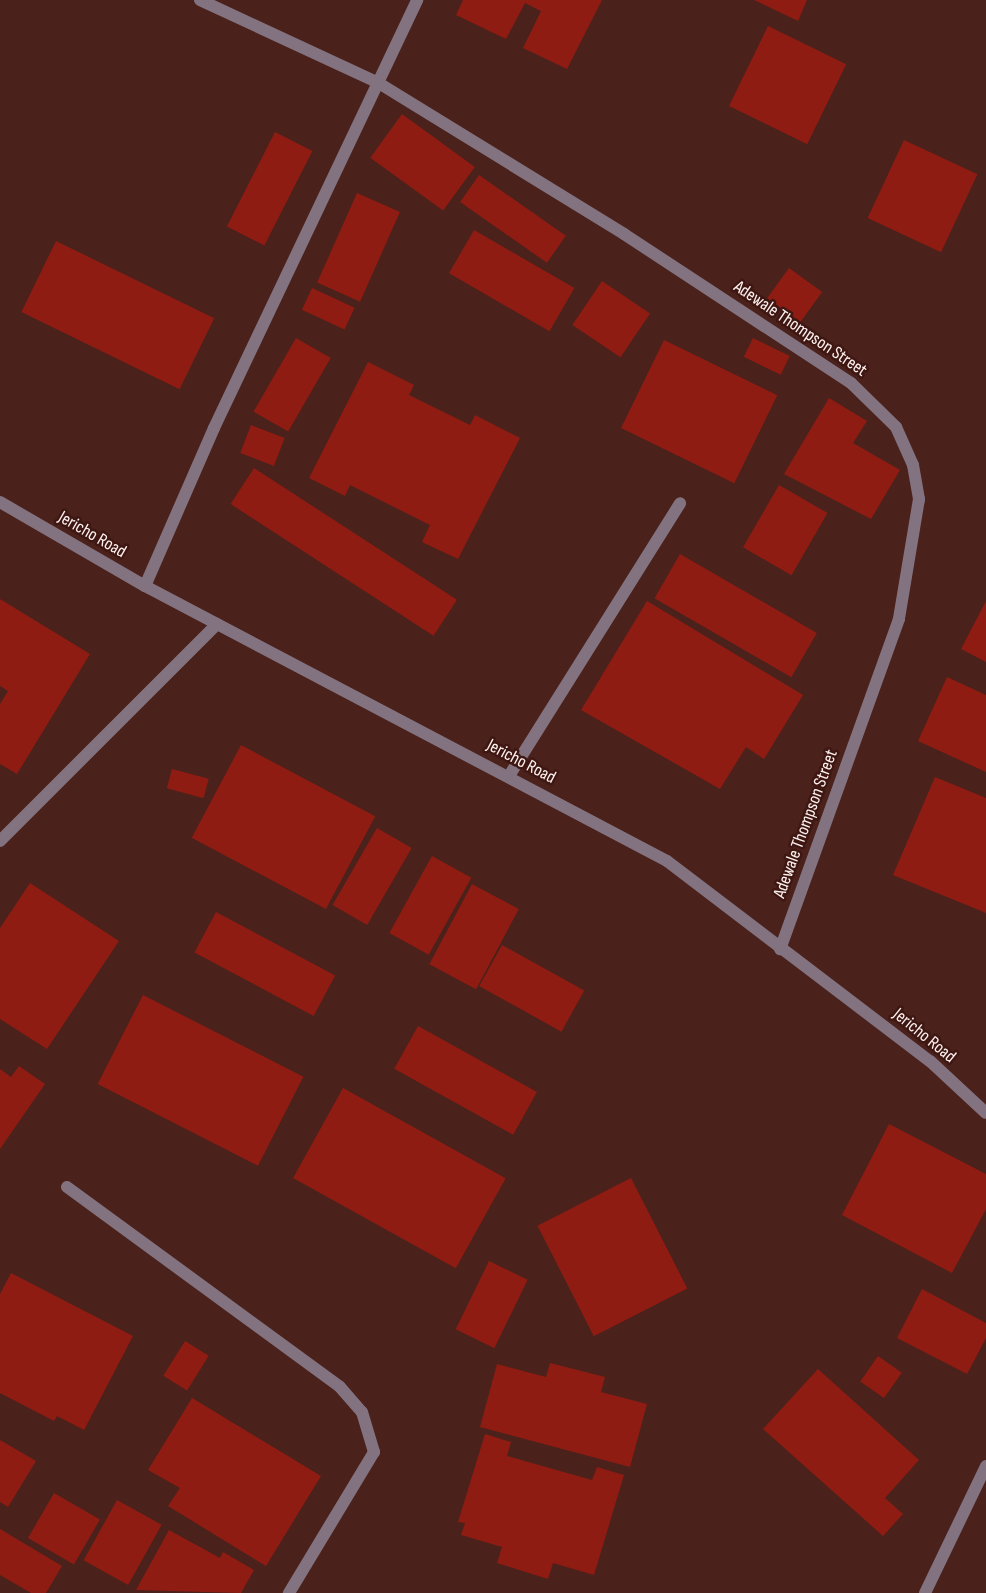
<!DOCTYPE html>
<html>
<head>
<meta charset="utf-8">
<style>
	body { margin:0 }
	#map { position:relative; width:986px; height:1593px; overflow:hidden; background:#4a211b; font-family:"Sofia Sans Condensed",sans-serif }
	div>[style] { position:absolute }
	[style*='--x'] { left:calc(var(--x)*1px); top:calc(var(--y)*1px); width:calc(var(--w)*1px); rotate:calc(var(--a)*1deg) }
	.building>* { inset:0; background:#8f1c12; transform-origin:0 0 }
	.service>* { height:12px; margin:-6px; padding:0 6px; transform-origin:6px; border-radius:6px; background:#837381 }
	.minor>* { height:12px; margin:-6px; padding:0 6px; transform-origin:6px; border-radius:6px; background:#837381 }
	.tertiary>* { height:12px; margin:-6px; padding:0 6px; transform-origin:6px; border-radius:6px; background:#837381 }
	span { translate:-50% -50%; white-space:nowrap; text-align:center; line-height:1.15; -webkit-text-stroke:5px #3f1712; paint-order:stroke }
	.street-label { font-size:18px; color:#fdf2f0 }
</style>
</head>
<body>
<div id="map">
	<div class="building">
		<div style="clip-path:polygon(463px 0,602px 0,567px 69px,523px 48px,541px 11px,525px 3px,506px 39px,456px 15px)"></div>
		<div style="clip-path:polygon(754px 0,807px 0,798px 21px)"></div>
		<div style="left:768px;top:26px;width:87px;height:89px;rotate:26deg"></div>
		<div style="left:402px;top:114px;width:90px;height:54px;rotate:36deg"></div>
		<div style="left:275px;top:132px;width:42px;height:106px;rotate:27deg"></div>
		<div style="left:904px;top:140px;width:81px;height:86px;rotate:25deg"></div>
		<div style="left:479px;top:175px;width:106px;height:33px;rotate:35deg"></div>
		<div style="left:357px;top:193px;width:47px;height:98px;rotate:24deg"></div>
		<div style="left:474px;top:230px;width:116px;height:50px;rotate:30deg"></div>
		<div style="left:56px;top:241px;width:176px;height:79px;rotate:26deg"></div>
		<div style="left:789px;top:268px;width:41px;height:37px;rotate:36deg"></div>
		<div style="left:602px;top:281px;width:58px;height:53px;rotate:34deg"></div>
		<div style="left:312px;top:288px;width:47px;height:24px;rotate:25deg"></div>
		<div style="left:296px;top:338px;width:40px;height:85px;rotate:30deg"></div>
		<div style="left:753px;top:338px;width:41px;height:21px;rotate:26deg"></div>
		<div style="left:664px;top:340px;width:126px;height:98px;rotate:26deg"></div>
		<div style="clip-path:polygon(368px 362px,414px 385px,409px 395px,470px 425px,475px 415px,520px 438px,458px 559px,422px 542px,430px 525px,350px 485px,345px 496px,309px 478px)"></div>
		<div style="clip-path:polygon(829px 398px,867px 421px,853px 443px,900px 470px,871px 519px,784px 474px)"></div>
		<div style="left:251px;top:425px;width:36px;height:30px;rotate:21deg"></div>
		<div style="left:254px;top:468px;width:242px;height:43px;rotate:33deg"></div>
		<div style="left:779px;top:485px;width:56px;height:72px;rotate:30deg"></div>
		<div style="left:680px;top:554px;width:158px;height:51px;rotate:30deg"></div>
		<div style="clip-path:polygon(0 599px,90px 654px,17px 774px,0 764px,0 704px,8px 691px,0 686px)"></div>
		<div style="clip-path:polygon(647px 601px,803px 695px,764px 759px,746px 747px,720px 789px,581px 710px)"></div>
		<div style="clip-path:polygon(986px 601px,986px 662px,961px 649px)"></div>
		<div style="clip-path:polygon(947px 677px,986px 695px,986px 772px,918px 741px)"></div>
		<div style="left:241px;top:745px;width:152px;height:105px;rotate:28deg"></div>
		<div style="left:172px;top:769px;width:38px;height:20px;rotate:15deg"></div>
		<div style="clip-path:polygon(935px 777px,986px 798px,986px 913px,893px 875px)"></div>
		<div style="left:377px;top:828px;width:40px;height:89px;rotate:30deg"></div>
		<div style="left:432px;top:856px;width:45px;height:88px;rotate:29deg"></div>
		<div style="clip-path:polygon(30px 883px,119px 941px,47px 1049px,0 1019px,0 928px)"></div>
		<div style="left:472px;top:884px;width:53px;height:91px;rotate:28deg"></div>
		<div style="left:216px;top:912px;width:135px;height:46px;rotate:28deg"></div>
		<div style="left:502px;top:945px;width:94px;height:47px;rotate:29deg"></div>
		<div style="left:143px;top:995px;width:180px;height:100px;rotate:27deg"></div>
		<div style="left:418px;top:1026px;width:136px;height:49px;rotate:29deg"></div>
		<div style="clip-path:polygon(19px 1066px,45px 1084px,0 1149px,0 1069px,11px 1077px)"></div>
		<div style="left:343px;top:1088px;width:186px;height:103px;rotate:29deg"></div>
		<div style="clip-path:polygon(889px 1124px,986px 1174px,986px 1209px,952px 1273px,842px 1215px)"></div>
		<div style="left:631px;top:1178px;width:124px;height:105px;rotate:63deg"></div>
		<div style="left:489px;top:1261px;width:43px;height:76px;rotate:26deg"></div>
		<div style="clip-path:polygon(11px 1273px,133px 1336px,84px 1430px,57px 1416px,54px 1421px,0 1393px,0 1294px)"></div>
		<div style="clip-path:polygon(922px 1289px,986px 1323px,986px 1338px,967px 1374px,897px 1338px)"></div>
		<div style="left:185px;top:1341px;width:28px;height:41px;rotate:32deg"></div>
		<div style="left:878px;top:1356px;width:29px;height:31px;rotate:35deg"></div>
		<div style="clip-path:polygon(550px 1363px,605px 1377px,601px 1392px,647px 1404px,630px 1467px,480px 1427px,497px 1364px,546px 1377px)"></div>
		<div style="clip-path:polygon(818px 1369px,919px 1460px,885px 1498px,903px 1514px,883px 1536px,763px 1429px)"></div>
		<div style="clip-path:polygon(192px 1398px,321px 1476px,266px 1566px,168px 1506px,180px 1488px,148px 1470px)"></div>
		<div style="clip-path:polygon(485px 1434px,511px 1442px,507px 1456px,592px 1480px,597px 1467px,624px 1475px,594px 1575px,553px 1563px,548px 1579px,497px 1563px,502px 1547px,461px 1535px,465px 1523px,458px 1522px)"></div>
		<div style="clip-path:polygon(0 1440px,36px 1461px,8px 1507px,0 1502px)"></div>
		<div style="left:54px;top:1493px;width:53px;height:52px;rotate:30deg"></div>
		<div style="left:117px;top:1500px;width:51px;height:69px;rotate:29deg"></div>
		<div style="clip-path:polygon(0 1529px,62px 1566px,46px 1593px,31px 1593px,0 1575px)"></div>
		<div style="clip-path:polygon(169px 1530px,220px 1558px,223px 1552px,254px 1570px,241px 1593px,136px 1590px)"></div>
	</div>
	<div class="service">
		<div style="--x:509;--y:776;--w:322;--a:-57.9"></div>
	</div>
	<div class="minor">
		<div style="--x:200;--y:0;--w:195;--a:24.9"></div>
		<div style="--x:377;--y:82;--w:290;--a:31.6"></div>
		<div style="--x:624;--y:234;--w:272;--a:33.3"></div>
		<div style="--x:851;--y:383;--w:63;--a:44.4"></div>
		<div style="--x:896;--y:427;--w:42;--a:65.9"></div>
		<div style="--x:913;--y:465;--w:35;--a:80"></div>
		<div style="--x:919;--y:499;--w:122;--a:99.5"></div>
		<div style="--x:899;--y:619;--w:351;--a:109.8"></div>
		<div style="--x:145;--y:586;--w:172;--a:-66.4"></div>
		<div style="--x:214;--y:428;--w:474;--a:-64.6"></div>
		<div style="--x:0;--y:841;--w:307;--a:-45"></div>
		<div style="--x:67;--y:1187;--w:338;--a:36.2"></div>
		<div style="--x:340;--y:1387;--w:33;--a:49"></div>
		<div style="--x:362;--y:1412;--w:42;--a:73.3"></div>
		<div style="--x:374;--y:1452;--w:165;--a:121.1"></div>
		<div style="--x:925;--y:1593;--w:141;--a:-64.3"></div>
	</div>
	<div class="tertiary">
		<div style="--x:0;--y:502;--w:168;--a:30.1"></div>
		<div style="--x:145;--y:586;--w:590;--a:27.78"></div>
		<div style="--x:667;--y:861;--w:330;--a:37.3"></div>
		<div style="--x:930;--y:1061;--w:76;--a:42.9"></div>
	</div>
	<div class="street-label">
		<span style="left:800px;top:329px;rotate:34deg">Adewale Thompson Street</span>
		<span style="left:92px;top:535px;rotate:30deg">Jericho Road</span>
		<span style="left:521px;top:762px;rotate:28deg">Jericho Road</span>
		<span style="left:806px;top:824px;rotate:-70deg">Adewale Thompson Street</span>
		<span style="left:924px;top:1036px;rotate:39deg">Jericho Road</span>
	</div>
</div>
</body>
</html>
